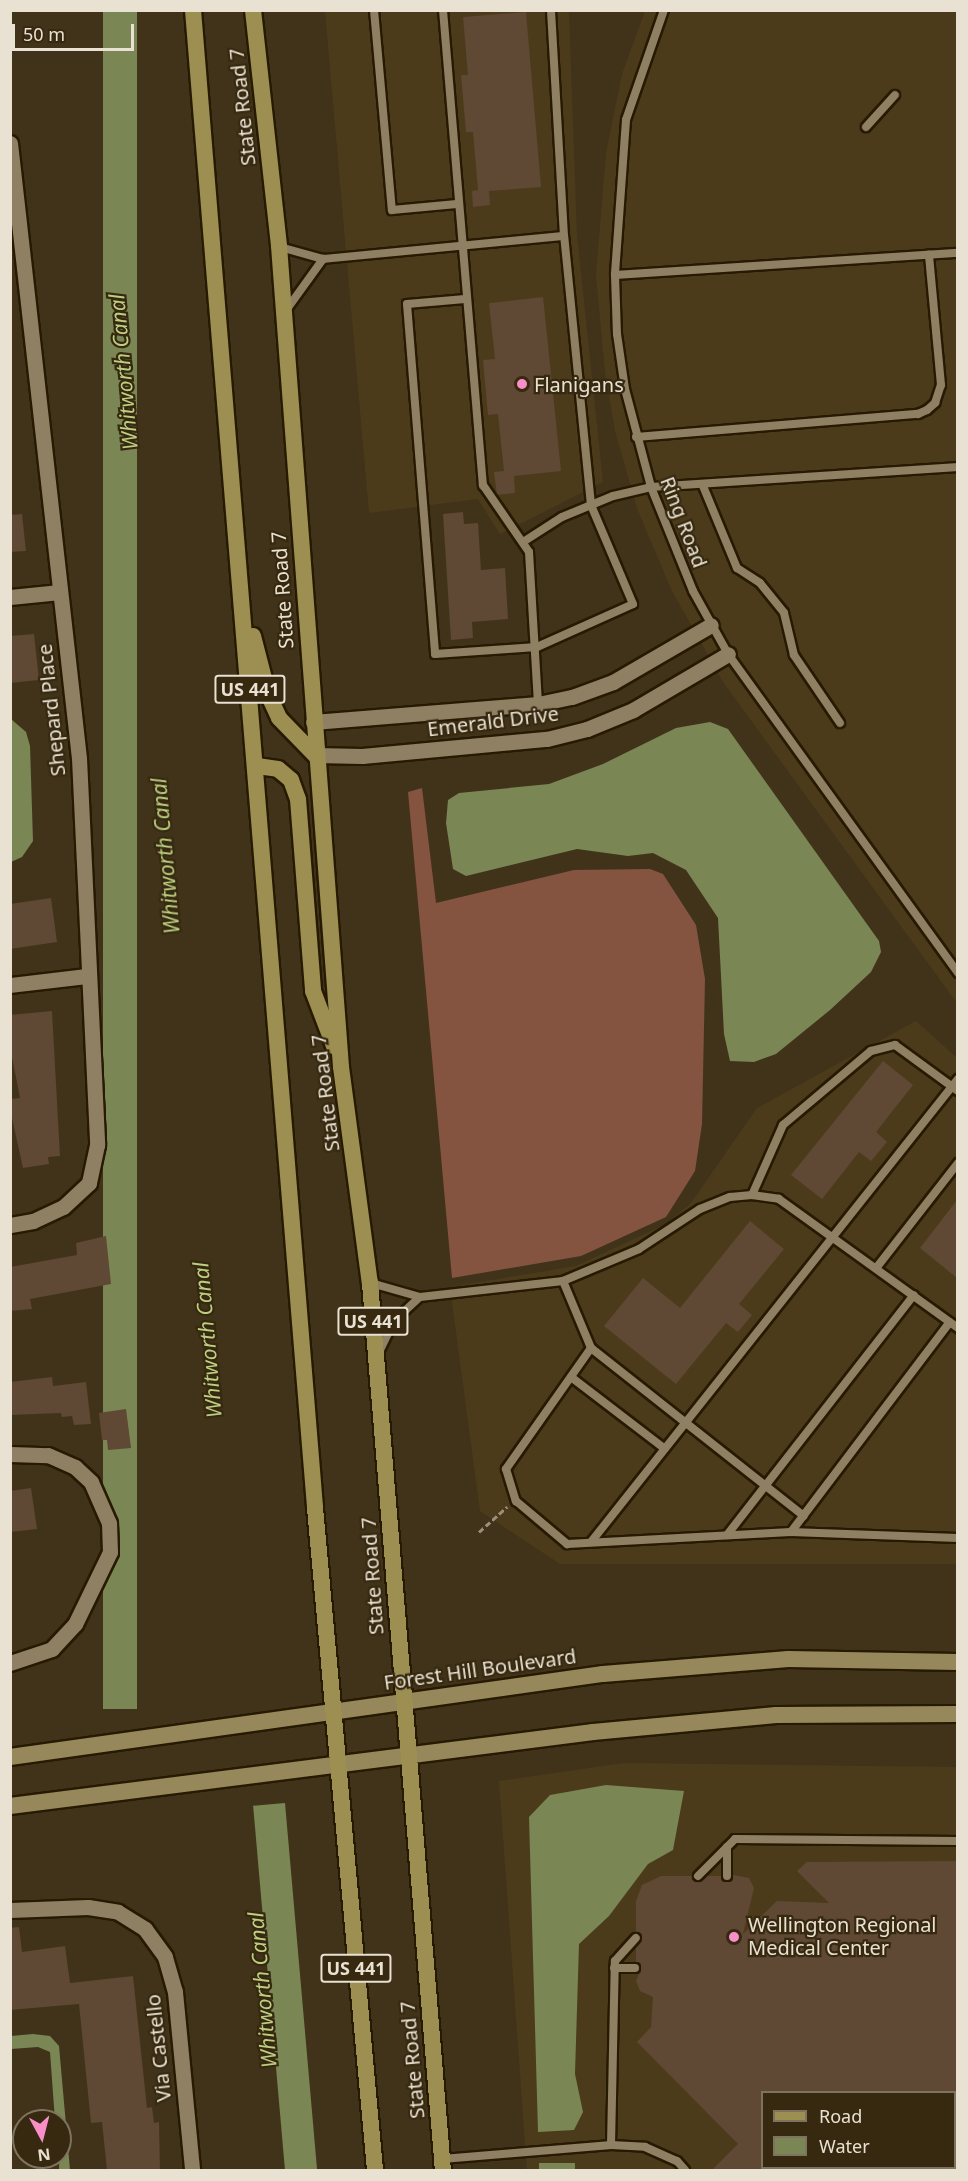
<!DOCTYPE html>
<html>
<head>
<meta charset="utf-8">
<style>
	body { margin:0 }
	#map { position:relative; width:968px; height:2181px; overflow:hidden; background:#41331a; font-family:"Noto Sans",sans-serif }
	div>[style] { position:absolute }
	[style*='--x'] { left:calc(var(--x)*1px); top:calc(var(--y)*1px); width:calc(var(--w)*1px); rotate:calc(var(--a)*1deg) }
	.built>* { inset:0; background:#4c3b1a }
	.forest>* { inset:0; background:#845440 }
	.water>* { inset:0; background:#7a8654; transform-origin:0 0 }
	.building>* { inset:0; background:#5f4834 }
	.path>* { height:3px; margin-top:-1.5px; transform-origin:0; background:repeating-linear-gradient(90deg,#9a8f7b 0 6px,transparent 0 9px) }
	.roads { filter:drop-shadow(2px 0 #271a02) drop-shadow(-2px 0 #271a02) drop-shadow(0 2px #271a02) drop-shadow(0 -2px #271a02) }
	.service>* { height:8px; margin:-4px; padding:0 4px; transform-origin:4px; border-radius:4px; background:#8f8064 }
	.minor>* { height:15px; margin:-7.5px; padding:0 7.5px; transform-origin:7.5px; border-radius:7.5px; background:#8f8064 }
	.secondary>* { height:16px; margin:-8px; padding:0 8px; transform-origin:8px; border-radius:8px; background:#96885a }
	.primary>* { height:16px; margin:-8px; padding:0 8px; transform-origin:8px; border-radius:8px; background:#9c8f51 }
	.dots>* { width:16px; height:16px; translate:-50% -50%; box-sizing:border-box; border:3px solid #362910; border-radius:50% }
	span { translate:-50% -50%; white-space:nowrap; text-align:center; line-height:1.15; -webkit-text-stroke:4.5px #362910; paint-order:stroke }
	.shield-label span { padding:2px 4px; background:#362910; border:2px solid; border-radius:4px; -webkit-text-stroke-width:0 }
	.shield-label { font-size:18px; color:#e9e1d2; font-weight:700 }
	.street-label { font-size:20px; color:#e9e1d2 }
	.poi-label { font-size:20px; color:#e9e1d2 }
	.left { translate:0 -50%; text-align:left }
	.water-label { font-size:21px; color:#bccf82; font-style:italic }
	.frame { position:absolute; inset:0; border:12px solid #e9e1d2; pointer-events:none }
	.legend { position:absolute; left:761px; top:2091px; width:195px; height:78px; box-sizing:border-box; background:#362910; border:2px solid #7e735e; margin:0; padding:8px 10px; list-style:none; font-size:18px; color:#e9e1d2 }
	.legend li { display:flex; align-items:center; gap:12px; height:30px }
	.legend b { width:30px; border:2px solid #7e735e }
	.north { position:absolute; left:12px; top:2109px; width:60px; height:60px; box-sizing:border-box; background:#362910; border:2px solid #7e735e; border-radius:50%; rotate:173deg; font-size:16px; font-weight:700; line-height:24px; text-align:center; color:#e9e1d2 }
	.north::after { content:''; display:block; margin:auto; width:21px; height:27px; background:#f98fc9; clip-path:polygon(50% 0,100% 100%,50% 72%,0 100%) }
	.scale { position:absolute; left:12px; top:24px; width:122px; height:27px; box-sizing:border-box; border:3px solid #e9e1d2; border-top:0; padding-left:8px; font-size:18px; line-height:21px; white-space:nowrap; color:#e9e1d2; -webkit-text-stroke:4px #362910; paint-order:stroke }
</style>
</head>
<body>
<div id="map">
	<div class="built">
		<div style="clip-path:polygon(325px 11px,569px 11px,577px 235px,603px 482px,500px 534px,478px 499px,369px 513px)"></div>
		<div style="clip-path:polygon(645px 11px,957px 11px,957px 1003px,723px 682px,672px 591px,638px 511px,615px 431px,605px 372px,596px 275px,606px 153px,622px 74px)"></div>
		<div style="clip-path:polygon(916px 1021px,957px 1058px,957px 1564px,560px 1564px,480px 1511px,450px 1287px,576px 1266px,666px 1224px,691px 1203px,757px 1108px)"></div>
		<div style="clip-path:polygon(evenodd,624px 1763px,957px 1767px,957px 2170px,527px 2170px,499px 1781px,624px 1763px,762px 2092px,954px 2092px,954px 2168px,762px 2168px,762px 2092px)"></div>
	</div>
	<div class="forest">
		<div style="clip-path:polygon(422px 788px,436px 903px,574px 870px,650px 869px,663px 874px,696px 925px,705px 979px,702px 1124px,695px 1171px,666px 1217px,581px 1256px,452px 1278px,408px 792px)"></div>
	</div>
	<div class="water">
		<div style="left:103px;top:11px;width:34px;height:1698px"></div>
		<div style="clip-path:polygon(11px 719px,26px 732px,30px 746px,33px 841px,22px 857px,11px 862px)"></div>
		<div style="clip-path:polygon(710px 722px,728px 729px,879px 941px,881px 952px,871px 972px,830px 1010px,776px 1054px,754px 1062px,730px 1061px,724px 1034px,718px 918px,686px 870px,653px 853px,628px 856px,577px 849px,466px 876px,453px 869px,446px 823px,448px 800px,459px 793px,549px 784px,603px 764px,676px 728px)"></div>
		<div style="clip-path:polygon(606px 1785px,684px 1791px,673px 1850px,648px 1864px,609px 1916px,579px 1944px,575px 2074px,583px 2112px,574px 2130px,538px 2132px,529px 1817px,550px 1795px)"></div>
		<div style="left:285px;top:1803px;width:368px;height:32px;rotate:85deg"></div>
		<div style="clip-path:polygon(33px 2034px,50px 2036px,59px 2046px,70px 2170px,59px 2170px,60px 2121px,55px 2121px,50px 2052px,38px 2047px,11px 2049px,11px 2036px)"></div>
		<div style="left:539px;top:2163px;width:36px;height:7px"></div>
	</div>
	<div class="building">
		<div style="clip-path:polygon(526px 12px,541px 187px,489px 191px,490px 205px,473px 207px,472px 191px,478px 190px,473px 132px,466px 132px,464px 109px,461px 75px,468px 75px,463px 17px)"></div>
		<div style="clip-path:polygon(543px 297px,561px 471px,514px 476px,515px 493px,497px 495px,494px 472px,504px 471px,498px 414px,488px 415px,483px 360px,495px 359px,489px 303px)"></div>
		<div style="clip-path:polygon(463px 512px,464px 524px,478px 523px,481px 570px,505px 568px,508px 619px,472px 622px,473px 638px,451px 640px,443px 514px)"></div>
		<div style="clip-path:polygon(22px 514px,26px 551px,10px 552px,10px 515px)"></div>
		<div style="clip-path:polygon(34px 634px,39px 680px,10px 683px,10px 636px)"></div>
		<div style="clip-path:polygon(51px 898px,57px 942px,10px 949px,10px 904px)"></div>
		<div style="clip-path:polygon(52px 1011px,60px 1156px,48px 1157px,49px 1164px,23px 1168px,10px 1109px,10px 1099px,20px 1098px,10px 1047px,10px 1015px)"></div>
		<div style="clip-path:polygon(883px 1061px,913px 1085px,876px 1132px,887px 1142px,871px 1161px,859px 1152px,822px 1199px,791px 1175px)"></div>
		<div style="clip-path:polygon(957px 1200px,957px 1278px,920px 1248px)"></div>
		<div style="clip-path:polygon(750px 1221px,784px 1249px,739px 1304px,752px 1315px,738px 1332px,726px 1323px,676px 1384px,604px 1326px,643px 1278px,680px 1308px)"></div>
		<div style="clip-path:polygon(106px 1236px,111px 1284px,30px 1299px,32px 1309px,10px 1311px,10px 1267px,77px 1255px,76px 1243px)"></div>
		<div style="clip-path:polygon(52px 1377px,53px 1386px,86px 1382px,91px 1424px,74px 1425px,72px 1416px,62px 1417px,61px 1413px,10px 1415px,10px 1382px)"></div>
		<div style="clip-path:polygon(126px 1409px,131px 1448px,108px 1450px,107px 1440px,102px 1440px,99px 1413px)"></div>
		<div style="clip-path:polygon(31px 1488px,37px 1529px,10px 1532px,10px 1491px)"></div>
		<div style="clip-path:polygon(957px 1861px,957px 2092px,762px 2092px,762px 2170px,712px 2170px,738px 2144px,637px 2042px,651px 2027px,653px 1997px,640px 1991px,636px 1981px,641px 1969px,636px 1962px,636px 1947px,642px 1939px,636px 1932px,636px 1901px,642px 1885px,661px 1876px,692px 1876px,697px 1882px,707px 1876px,721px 1876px,726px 1882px,733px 1875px,749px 1878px,754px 1888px,743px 1934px,777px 1901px,829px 1903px,797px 1871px,807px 1862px)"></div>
		<div style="clip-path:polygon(19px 1927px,22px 1952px,65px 1946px,70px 1983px,133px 1976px,147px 2108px,152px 2107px,154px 2123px,159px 2122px,160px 2170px,107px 2170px,102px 2122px,91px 2123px,79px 2004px,10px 2010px,10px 1928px)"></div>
	</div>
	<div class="path">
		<div style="--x:479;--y:1532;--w:38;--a:-42"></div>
	</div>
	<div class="roads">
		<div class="service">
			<div style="--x:374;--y:10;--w:201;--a:84.9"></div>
			<div style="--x:392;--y:210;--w:65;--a:-5.3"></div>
			<div style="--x:443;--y:10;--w:477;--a:85.2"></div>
			<div style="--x:483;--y:485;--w:81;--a:55.5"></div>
			<div style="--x:529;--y:552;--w:152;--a:86.6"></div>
			<div style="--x:664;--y:10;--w:116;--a:109.1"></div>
			<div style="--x:626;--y:120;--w:155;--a:94.1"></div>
			<div style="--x:615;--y:275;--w:59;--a:88.1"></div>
			<div style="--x:617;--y:334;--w:56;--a:81.7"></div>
			<div style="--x:625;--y:389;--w:101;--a:75.1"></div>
			<div style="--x:651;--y:487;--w:112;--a:68"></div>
			<div style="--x:693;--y:591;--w:72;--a:60.9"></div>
			<div style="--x:728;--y:654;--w:393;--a:54.2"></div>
			<div style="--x:866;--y:127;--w:43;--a:-47.8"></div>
			<div style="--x:280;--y:247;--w:45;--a:15.6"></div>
			<div style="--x:323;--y:259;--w:242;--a:-5.5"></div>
			<div style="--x:615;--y:275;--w:344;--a:-3.7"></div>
			<div style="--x:465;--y:299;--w:58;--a:175.1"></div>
			<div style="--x:407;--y:304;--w:351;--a:85.4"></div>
			<div style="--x:435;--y:654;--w:102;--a:-3.9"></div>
			<div style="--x:537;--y:647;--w:105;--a:-24.1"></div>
			<div style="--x:633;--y:604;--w:108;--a:-113"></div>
			<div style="--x:591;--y:505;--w:270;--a:-95.7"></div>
			<div style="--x:564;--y:236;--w:226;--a:-93.3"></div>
			<div style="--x:287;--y:309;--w:62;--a:-54.2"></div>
			<div style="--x:636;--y:437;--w:283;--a:-4.7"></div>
			<div style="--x:918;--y:414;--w:10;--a:-24"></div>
			<div style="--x:927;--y:410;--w:11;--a:-41"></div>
			<div style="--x:935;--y:403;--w:19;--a:-72"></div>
			<div style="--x:941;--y:385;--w:131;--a:-95.3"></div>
			<div style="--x:703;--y:486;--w:89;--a:67.5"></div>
			<div style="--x:737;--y:568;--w:27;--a:33"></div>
			<div style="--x:760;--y:583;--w:38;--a:51"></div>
			<div style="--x:784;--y:613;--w:43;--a:76.6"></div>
			<div style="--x:794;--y:655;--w:82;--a:55.9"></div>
			<div style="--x:523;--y:542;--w:46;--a:-32.7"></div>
			<div style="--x:562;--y:517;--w:55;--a:-22.4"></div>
			<div style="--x:613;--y:496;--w:39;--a:-13"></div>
			<div style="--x:651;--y:487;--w:308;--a:-3.7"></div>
			<div style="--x:752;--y:1195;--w:77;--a:-66.1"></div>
			<div style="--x:783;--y:1125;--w:115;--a:-40.1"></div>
			<div style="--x:871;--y:1051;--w:25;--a:-14"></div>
			<div style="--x:895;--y:1045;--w:78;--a:36.1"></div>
			<div style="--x:877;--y:1267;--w:132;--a:-52.1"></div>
			<div style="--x:563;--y:1281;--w:73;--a:67.3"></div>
			<div style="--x:591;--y:1348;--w:271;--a:38.3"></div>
			<div style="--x:371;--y:1283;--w:51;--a:15.9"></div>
			<div style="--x:420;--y:1297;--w:144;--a:-6.4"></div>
			<div style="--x:563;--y:1281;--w:82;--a:-22.8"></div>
			<div style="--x:639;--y:1249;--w:73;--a:-33.3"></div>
			<div style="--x:700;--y:1209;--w:32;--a:-22"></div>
			<div style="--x:730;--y:1197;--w:22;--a:-5"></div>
			<div style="--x:752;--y:1195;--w:27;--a:8"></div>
			<div style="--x:779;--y:1199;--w:221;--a:35.8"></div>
			<div style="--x:591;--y:1348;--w:148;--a:125.1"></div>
			<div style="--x:506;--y:1469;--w:34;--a:73"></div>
			<div style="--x:516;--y:1501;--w:67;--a:40.1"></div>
			<div style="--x:567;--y:1544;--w:224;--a:-3.1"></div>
			<div style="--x:791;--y:1532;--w:167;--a:2.1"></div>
			<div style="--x:380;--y:1350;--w:32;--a:-64"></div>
			<div style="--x:394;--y:1321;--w:35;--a:-43"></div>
			<div style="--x:571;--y:1377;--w:117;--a:37.4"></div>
			<div style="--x:791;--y:1532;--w:263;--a:-52.9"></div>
			<div style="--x:727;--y:1535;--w:304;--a:-52.1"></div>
			<div style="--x:591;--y:1542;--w:591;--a:-51.6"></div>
			<div style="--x:698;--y:1876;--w:52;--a:-45"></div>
			<div style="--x:735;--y:1839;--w:223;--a:0.5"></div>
			<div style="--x:727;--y:1876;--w:29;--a:-90"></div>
			<div style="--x:614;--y:1968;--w:21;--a:0"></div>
			<div style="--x:611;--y:2145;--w:184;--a:-88.8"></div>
			<div style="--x:615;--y:1961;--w:31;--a:-48"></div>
			<div style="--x:442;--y:2159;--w:170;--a:-4.7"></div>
			<div style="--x:611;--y:2145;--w:34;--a:3"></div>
			<div style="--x:645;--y:2147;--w:35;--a:24"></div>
			<div style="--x:677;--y:2161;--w:12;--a:48"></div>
		</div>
		<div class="minor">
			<div style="--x:10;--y:143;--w:619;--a:83.6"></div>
			<div style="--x:79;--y:758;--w:387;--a:87.3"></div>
			<div style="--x:97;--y:1145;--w:39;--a:102"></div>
			<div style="--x:89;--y:1183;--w:35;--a:137"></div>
			<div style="--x:63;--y:1207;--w:33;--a:155"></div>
			<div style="--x:33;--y:1221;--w:23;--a:170"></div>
			<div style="--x:10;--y:597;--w:50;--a:-5.7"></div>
			<div style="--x:313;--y:722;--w:226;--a:-4.6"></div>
			<div style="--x:538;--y:704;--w:35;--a:-12"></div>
			<div style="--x:572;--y:697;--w:44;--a:-20.1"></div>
			<div style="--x:613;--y:682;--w:113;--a:-30.2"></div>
			<div style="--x:315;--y:755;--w:47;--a:1.2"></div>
			<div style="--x:362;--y:756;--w:186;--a:-5.3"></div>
			<div style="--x:547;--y:739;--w:41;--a:-14"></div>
			<div style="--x:587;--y:729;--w:50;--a:-22.4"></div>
			<div style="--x:633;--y:710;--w:110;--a:-30.5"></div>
			<div style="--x:10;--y:985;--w:78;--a:-6.7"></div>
			<div style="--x:10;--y:1454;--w:38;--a:2"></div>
			<div style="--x:48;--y:1455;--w:30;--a:24"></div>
			<div style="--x:75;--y:1467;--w:22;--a:43"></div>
			<div style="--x:91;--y:1482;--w:45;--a:66.3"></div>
			<div style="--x:109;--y:1523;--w:29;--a:88"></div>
			<div style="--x:110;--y:1552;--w:80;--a:115.9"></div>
			<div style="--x:75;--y:1624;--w:34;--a:133"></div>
			<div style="--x:52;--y:1649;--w:44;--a:161.6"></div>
			<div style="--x:10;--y:1910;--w:78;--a:-2.2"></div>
			<div style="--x:88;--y:1907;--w:30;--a:9"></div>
			<div style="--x:118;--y:1912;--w:32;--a:32"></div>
			<div style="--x:145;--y:1929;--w:34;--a:54"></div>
			<div style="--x:165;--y:1957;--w:36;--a:74"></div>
			<div style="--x:175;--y:1992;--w:179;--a:84.5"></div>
		</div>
		<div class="secondary">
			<div style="--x:10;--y:1757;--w:599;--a:-7.97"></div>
			<div style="--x:603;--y:1674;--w:186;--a:-4.6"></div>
			<div style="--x:788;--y:1659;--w:170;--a:1"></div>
			<div style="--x:10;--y:1806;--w:588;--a:-7.23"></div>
			<div style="--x:593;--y:1732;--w:184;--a:-5.3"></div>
			<div style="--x:776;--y:1715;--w:182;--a:-0.3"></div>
		</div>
		<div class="primary">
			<div style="--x:193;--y:10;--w:1503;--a:85.34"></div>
			<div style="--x:315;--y:1508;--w:665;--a:84.82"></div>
			<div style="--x:253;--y:10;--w:237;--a:83.7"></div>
			<div style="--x:279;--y:246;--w:823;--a:85.68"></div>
			<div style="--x:341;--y:1067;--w:218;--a:82.4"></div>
			<div style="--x:370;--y:1283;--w:890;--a:85.3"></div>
			<div style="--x:253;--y:636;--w:60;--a:75.5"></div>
			<div style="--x:268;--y:694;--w:26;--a:65"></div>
			<div style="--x:279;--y:718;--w:52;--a:45.8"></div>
			<div style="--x:257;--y:766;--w:21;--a:8"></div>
			<div style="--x:278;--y:769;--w:17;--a:40"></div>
			<div style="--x:291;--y:780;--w:20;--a:70"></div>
			<div style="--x:298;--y:799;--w:193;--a:85.5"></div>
			<div style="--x:313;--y:991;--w:59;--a:69.1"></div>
		</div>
	</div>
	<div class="dots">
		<div style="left:522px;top:384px;background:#f98fc9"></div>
		<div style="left:734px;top:1937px;background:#f98fc9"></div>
	</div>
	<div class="shield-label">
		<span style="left:250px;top:689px">US 441</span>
		<span style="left:373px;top:1321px">US 441</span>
		<span style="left:356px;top:1968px">US 441</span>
	</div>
	<div class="street-label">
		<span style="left:242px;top:107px;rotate:-96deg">State Road 7</span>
		<span style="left:684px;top:522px;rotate:69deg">Ring Road</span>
		<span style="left:282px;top:590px;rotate:-94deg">State Road 7</span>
		<span style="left:51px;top:710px;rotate:-96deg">Shepard Place</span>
		<span style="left:493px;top:721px;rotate:-7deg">Emerald Drive</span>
		<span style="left:325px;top:1093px;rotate:-97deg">State Road 7</span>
		<span style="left:372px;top:1576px;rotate:-94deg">State Road 7</span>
		<span style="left:480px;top:1669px;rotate:-8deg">Forest Hill Boulevard</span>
		<span style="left:158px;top:2048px;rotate:-96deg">Via Castello</span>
		<span style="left:412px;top:2060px;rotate:-95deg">State Road 7</span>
	</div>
	<div class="poi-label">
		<span class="left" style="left:534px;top:384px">Flanigans</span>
		<span class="left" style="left:748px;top:1936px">Wellington Regional<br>Medical Center</span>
	</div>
	<div class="water-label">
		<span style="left:123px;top:372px;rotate:-95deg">Whitworth Canal</span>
		<span style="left:165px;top:856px;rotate:-95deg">Whitworth Canal</span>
		<span style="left:207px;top:1340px;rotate:-95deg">Whitworth Canal</span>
		<span style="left:262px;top:1990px;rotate:-95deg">Whitworth Canal</span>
	</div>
	<div class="frame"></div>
	<ul class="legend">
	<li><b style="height:8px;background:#9c8f51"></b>Road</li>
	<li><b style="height:16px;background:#7a8654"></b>Water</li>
	</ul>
	<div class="north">N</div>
	<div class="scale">50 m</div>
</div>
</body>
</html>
